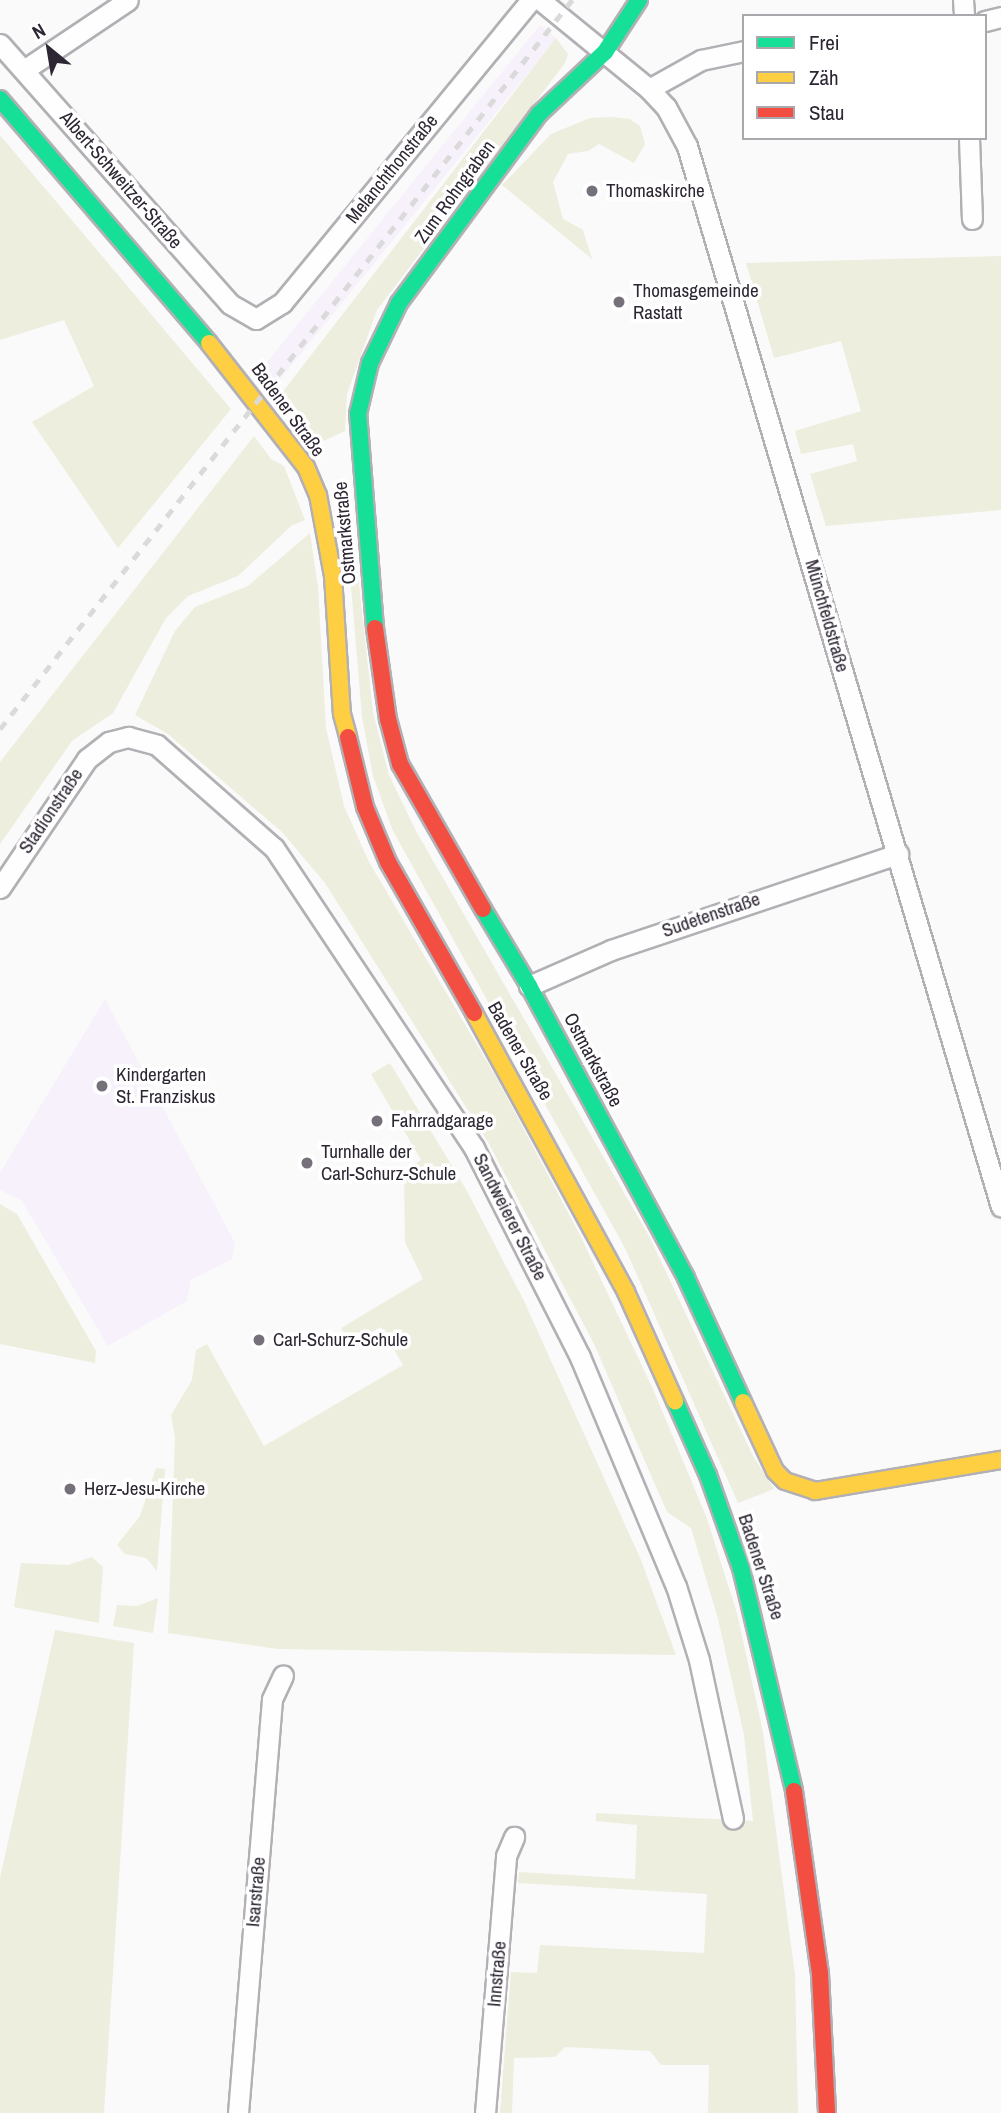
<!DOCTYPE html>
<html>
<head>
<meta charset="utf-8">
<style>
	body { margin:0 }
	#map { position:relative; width:1001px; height:2113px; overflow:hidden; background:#fafafa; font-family:"Archivo Narrow",sans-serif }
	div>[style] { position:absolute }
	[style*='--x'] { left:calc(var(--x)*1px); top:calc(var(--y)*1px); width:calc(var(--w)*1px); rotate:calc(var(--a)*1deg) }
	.built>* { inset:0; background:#f6f1fa; transform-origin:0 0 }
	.green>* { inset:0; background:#edeede }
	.roads { filter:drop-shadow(2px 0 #b2b0b5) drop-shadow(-2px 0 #b2b0b5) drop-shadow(0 2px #b2b0b5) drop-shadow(0 -2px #b2b0b5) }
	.street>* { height:19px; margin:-9.5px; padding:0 9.5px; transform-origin:9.5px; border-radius:9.5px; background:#fefefe }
	.fast>* { height:16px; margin:-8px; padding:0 8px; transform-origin:8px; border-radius:8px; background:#16e098 }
	.slow>* { height:16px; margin:-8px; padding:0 8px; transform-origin:8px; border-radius:8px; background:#ffcf43 }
	.jam>* { height:16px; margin:-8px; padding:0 8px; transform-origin:8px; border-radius:8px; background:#f24e42 }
	.rail>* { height:5px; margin-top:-2.5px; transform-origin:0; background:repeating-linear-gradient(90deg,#dadada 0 9px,transparent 0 18px) }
	.dots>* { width:19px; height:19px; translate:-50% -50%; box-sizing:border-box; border:4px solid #fff; border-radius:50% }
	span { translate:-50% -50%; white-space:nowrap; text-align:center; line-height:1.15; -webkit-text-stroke:7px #fff; paint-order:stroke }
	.street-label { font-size:19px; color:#2d2633 }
	.poi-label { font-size:19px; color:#2d2633 }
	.left { translate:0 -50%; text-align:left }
	.legend { position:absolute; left:742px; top:14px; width:245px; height:126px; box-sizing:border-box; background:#fff; border:2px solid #aba8ad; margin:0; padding:9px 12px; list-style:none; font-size:21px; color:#2d2633 }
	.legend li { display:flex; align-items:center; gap:14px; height:35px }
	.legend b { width:35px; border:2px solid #aba8ad }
	.north { position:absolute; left:14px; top:14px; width:70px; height:70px; -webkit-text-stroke:5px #fff; paint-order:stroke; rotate:330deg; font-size:19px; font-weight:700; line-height:28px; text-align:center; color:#2d2633 }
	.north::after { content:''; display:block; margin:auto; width:24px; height:32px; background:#2d2633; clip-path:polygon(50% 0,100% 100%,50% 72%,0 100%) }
</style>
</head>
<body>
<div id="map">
	<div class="built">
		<div style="left:540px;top:25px;width:21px;height:447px;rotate:39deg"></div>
		<div style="clip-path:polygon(105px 999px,235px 1243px,232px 1259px,191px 1280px,187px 1301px,108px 1346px,22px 1201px,0 1190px,0 1173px)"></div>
	</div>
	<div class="green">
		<div style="clip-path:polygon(556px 38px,568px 54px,565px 63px,377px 310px,347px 394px,345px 431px,321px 442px,281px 394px)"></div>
		<div style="clip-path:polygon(611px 117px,630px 119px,640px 126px,645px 144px,634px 163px,599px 144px,588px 151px,568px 154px,553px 182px,563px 219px,583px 230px,592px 259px,502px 185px,551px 134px,590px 118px)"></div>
		<div style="clip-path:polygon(0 135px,231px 409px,118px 548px,32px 422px,94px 386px,64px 320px,0 340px)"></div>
		<div style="clip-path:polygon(1001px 256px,1001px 510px,826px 526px,810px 474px,857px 461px,853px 444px,801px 454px,795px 431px,861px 411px,841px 341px,774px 358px,746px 263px)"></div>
		<div style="clip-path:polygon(254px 436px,271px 459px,284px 466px,305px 520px,291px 526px,238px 576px,188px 596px,166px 618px,113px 713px,72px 741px,0 844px,0 762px)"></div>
		<div style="clip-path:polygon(310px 533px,318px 587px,326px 728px,344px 806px,369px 862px,496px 1077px,580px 1235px,653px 1389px,706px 1516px,737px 1613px,763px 1732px,795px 1975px,798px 2113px,708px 2113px,709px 2065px,661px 2065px,650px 2051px,565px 2047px,555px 2057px,514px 2058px,512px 2113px,500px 2113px,511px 1972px,537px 1973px,540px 1945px,704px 1953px,707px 1894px,518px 1883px,519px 1872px,635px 1879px,637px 1825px,596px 1821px,596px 1813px,753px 1821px,744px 1735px,718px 1619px,691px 1528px,667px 1512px,594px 1344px,488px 1142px,325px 883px,282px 832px,168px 734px,135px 715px,175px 631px,195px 607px,248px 586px)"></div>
		<div style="clip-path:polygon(354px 538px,373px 712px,389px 775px,416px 831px,649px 1236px,753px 1456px,774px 1489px,738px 1503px,625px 1248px,393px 831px,373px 776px,362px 717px,347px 539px)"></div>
		<div style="clip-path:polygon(390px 1063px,467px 1191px,524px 1301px,641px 1560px,676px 1655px,278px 1649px,168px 1633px,175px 1437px,171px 1415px,192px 1380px,196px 1350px,207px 1344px,264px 1446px,403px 1365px,381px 1327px,350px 1344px,341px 1328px,423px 1279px,405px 1242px,404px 1171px,421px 1160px,371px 1074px)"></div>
		<div style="clip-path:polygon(0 1204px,17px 1214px,96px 1351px,95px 1363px,0 1344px)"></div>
		<div style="clip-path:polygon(156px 1468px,165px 1469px,157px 1571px,146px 1558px,125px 1554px,117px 1545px,140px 1516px)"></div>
		<div style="clip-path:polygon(92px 1557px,103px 1567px,99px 1623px,14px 1607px,21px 1563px,68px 1565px)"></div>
		<div style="clip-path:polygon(158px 1598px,153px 1633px,113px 1626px,117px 1605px,137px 1606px)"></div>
		<div style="clip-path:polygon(55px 1630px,134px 1643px,104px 2113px,0 2113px,0 1878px)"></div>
	</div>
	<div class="roads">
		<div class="street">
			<div style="--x:540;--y:0;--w:141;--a:39.2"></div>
			<div style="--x:649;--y:89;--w:25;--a:47"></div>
			<div style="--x:666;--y:107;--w:44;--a:61.7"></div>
			<div style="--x:687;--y:146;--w:1106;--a:73.51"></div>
			<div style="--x:963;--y:0;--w:16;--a:86"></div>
			<div style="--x:985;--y:21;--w:16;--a:-14"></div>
			<div style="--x:0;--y:44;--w:347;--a:48.5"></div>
			<div style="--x:230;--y:304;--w:30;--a:30"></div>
			<div style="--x:256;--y:319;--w:31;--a:-32"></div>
			<div style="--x:282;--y:303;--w:392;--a:-50.6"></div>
			<div style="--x:24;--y:70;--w:125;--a:-33.9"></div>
			<div style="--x:649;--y:89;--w:60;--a:-29.1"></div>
			<div style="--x:701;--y:60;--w:44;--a:-11.8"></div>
			<div style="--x:969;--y:138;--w:81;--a:87.9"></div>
			<div style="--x:0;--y:888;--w:156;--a:-56"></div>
			<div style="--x:87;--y:759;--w:28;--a:-38"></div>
			<div style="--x:109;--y:742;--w:20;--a:-15"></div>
			<div style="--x:128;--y:737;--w:30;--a:15"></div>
			<div style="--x:157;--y:745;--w:156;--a:41.4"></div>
			<div style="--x:274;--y:848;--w:361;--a:56.3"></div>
			<div style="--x:474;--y:1148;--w:234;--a:63.1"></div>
			<div style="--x:580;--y:1357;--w:248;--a:67.3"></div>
			<div style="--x:676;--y:1586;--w:77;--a:72.7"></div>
			<div style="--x:699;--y:1660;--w:162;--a:77.9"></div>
			<div style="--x:529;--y:986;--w:90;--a:-23.7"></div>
			<div style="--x:611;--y:950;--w:303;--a:-18.5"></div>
			<div style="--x:238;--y:2113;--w:415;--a:-85.3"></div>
			<div style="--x:272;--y:1699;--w:26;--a:-65"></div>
			<div style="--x:485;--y:2113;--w:258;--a:-85.3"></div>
			<div style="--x:506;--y:1856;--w:21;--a:-67"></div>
		</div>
		<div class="fast">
			<div style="--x:0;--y:99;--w:321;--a:49.4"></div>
			<div style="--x:375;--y:628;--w:215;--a:-94.5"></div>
			<div style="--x:358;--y:414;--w:52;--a:-76.8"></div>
			<div style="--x:370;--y:363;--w:67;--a:-64.2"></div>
			<div style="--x:399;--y:303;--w:235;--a:-53.5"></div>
			<div style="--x:539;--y:114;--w:91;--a:-43.2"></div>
			<div style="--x:605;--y:52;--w:62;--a:-56.8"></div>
			<div style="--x:483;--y:909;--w:90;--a:59.1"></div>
			<div style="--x:529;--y:986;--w:332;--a:61.7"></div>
			<div style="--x:686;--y:1278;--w:136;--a:65.3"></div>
			<div style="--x:675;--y:1401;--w:81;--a:66"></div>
			<div style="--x:708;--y:1475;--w:99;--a:70.5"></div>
			<div style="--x:741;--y:1568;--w:229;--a:76.6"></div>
		</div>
		<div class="slow">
			<div style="--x:209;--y:343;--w:157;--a:52"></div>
			<div style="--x:306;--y:467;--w:30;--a:67"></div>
			<div style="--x:318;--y:495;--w:82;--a:79.5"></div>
			<div style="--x:333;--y:576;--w:138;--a:86.3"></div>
			<div style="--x:342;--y:714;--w:24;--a:75"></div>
			<div style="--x:474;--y:1013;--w:318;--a:61.4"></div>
			<div style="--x:626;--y:1292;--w:120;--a:65.8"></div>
			<div style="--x:743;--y:1402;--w:76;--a:65.1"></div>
			<div style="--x:775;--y:1471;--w:14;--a:45"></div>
			<div style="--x:785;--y:1481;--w:32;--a:18"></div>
			<div style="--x:815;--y:1491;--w:189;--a:-9.5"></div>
		</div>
		<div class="jam">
			<div style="--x:375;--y:628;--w:92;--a:81.9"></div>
			<div style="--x:388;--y:719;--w:47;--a:75.1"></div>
			<div style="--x:400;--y:764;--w:167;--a:60.2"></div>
			<div style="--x:348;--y:737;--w:72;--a:76.3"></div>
			<div style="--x:365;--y:807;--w:60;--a:67.3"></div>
			<div style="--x:388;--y:862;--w:174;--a:60.3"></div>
			<div style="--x:794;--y:1791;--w:185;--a:81.9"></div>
			<div style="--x:820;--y:1974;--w:139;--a:87.1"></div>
		</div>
	</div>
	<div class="rail">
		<div style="--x:0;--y:729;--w:927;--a:-51.88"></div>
	</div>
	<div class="dots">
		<div style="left:592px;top:191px;background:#757079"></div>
		<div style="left:619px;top:302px;background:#757079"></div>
		<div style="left:102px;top:1086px;background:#757079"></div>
		<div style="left:377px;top:1121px;background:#757079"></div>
		<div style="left:307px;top:1163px;background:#757079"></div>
		<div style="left:259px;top:1340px;background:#757079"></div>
		<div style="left:70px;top:1489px;background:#757079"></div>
	</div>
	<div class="street-label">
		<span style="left:392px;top:169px;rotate:-51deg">Melanchthonstraße</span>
		<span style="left:121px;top:180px;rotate:49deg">Albert-Schweitzer-Straße</span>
		<span style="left:455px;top:192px;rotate:-54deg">Zum Rohngraben</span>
		<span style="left:288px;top:410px;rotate:54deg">Badener Straße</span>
		<span style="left:345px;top:533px;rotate:-95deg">Ostmarkstraße</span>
		<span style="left:827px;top:616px;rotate:74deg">Münchfeldstraße</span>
		<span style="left:51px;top:811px;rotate:-56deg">Stadionstraße</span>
		<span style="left:711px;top:915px;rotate:-19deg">Sudetenstraße</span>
		<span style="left:520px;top:1051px;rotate:60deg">Badener Straße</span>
		<span style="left:593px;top:1060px;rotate:62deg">Ostmarkstraße</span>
		<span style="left:510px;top:1217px;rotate:63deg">Sandweierer Straße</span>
		<span style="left:761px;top:1567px;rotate:72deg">Badener Straße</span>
		<span style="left:256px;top:1892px;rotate:-85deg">Isarstraße</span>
		<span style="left:497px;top:1974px;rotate:-85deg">Innstraße</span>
	</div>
	<div class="poi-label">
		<span class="left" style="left:606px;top:191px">Thomaskirche</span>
		<span class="left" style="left:633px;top:302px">Thomasgemeinde<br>Rastatt</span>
		<span class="left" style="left:116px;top:1086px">Kindergarten<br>St. Franziskus</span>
		<span class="left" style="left:391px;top:1121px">Fahrradgarage</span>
		<span class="left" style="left:321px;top:1163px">Turnhalle der<br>Carl-Schurz-Schule</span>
		<span class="left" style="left:273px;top:1340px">Carl-Schurz-Schule</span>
		<span class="left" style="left:84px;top:1489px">Herz-Jesu-Kirche</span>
	</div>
	<ul class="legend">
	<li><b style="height:9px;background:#16e098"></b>Frei</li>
	<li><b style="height:9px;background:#ffcf43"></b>Zäh</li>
	<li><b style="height:9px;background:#f24e42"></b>Stau</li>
	</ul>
	<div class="north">N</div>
</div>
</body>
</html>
